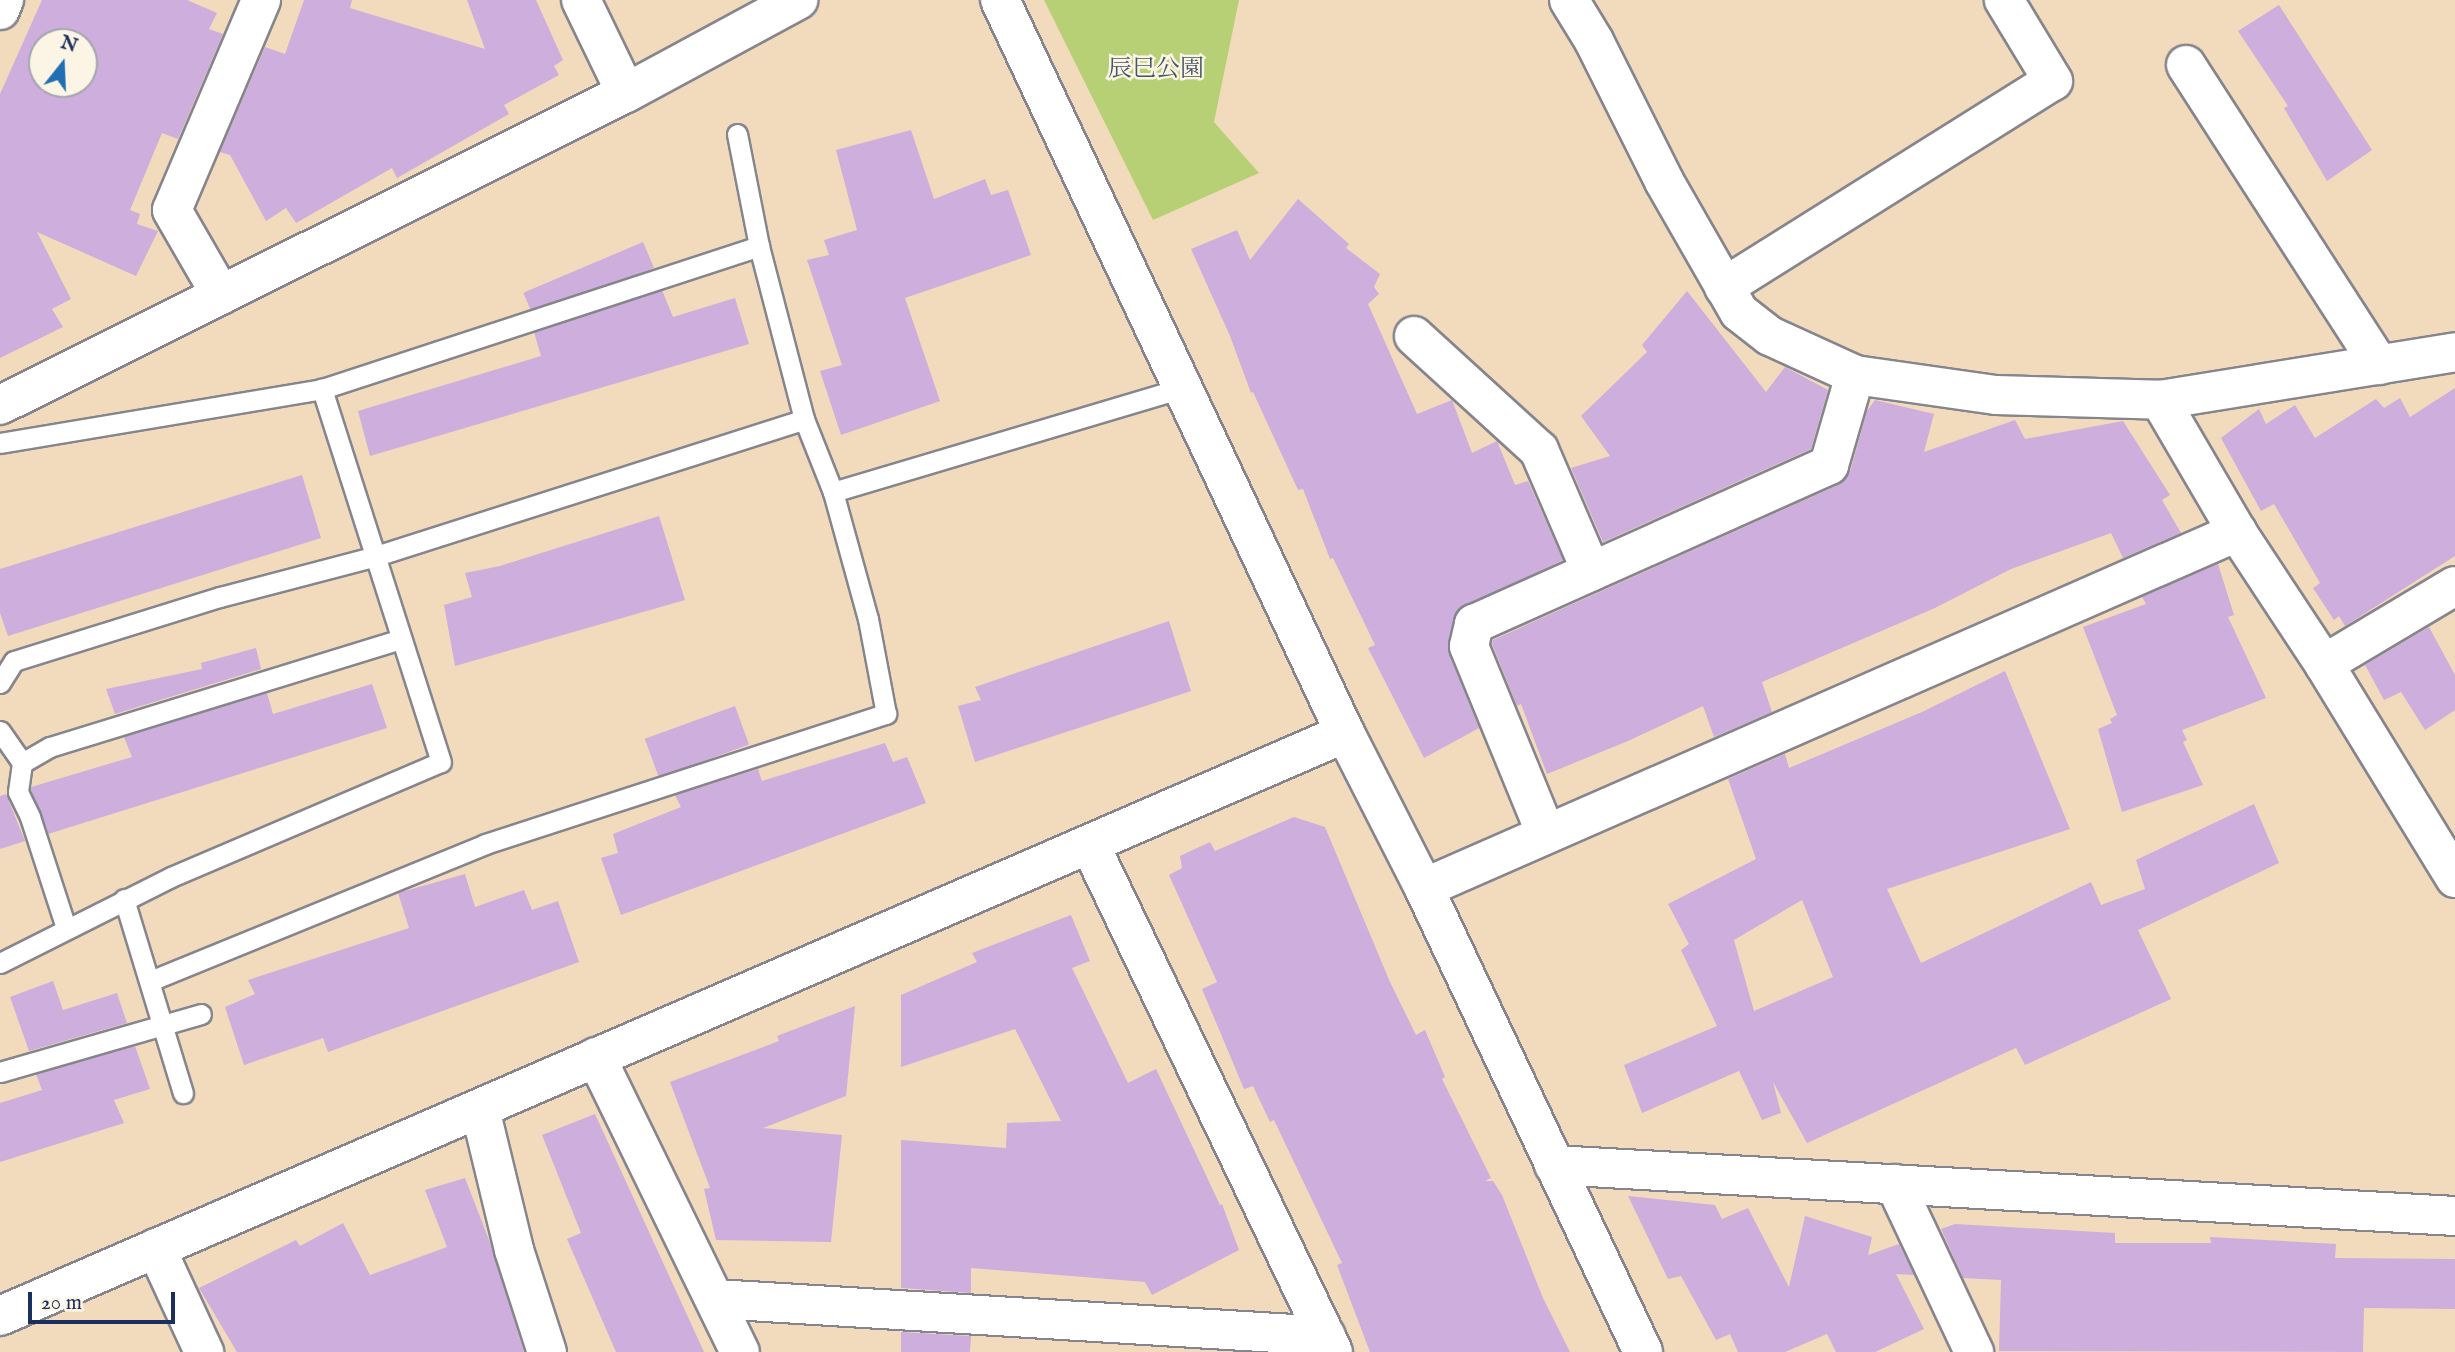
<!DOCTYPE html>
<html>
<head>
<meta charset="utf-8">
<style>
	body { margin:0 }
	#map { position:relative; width:2455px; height:1352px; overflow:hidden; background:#f2dbbc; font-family:"IM FELL English","Noto Serif JP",serif }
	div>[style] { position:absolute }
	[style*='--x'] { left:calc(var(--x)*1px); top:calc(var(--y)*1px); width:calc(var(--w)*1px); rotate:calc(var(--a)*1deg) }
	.green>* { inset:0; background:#b7d075 }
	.building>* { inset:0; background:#cdaedc; transform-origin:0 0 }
	.roads { filter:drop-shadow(2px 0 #86858d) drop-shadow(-2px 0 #86858d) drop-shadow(0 2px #86858d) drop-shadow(0 -2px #86858d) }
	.service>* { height:19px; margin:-9.5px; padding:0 9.5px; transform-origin:9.5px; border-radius:9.5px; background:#fff }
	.minor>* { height:38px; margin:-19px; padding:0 19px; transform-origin:19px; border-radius:19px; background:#fff }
	.tertiary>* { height:38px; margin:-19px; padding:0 19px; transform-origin:19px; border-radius:19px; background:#fff }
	span { translate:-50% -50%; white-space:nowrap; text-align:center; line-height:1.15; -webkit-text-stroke:5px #fcf5e5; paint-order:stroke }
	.park-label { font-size:24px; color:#425764 }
	.north { position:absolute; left:28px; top:28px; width:70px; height:70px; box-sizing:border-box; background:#fcf5e5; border:2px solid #a2a6af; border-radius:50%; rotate:18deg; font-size:19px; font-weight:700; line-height:28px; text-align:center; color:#1b2f5e }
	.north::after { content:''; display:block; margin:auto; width:24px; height:32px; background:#1f6fb2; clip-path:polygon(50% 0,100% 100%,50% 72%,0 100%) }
	.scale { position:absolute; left:28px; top:1292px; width:147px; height:32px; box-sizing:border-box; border:4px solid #1b2f5e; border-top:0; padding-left:9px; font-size:21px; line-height:24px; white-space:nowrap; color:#1b2f5e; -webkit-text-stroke:5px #fcf5e5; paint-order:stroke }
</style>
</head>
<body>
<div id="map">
	<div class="green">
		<div style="clip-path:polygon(1044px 0,1239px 0,1214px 122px,1259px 173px,1153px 220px)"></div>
	</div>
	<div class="building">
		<div style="clip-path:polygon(evenodd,42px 0,187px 0,217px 13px,209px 29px,223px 34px,178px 139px,162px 133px,130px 210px,140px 214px,137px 224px,158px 231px,136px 276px,37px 232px,71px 299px,52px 309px,63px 327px,0 358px,0 94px,42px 0,42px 42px,84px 42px,84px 84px,42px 84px,42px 42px)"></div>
		<div style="clip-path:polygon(304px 0,352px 0,350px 8px,485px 49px,467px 0,536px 0,563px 60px,554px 66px,559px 75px,504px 105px,509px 114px,397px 178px,392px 168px,296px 223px,286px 208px,266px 221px,230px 155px,220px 152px,265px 47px,285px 54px)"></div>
		<div style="clip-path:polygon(2279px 5px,2372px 150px,2327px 181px,2284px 108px,2288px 106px,2238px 31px)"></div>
		<div style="clip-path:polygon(911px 130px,934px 199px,985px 179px,991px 195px,1008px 190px,1031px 255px,905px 298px,940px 401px,841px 435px,820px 371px,842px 365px,807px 260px,829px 255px,824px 240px,857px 230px,836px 150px)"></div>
		<div style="clip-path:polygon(1298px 199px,1349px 244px,1346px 248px,1380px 274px,1374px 287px,1379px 294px,1368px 304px,1417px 414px,1452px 400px,1472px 453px,1497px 441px,1515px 485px,1528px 481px,1563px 560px,1457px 611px,1448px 641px,1449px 654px,1479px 728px,1424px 758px,1368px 648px,1375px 645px,1333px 558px,1330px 559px,1303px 489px,1298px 490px,1253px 392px,1251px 393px,1230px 336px,1191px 249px,1237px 230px,1250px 260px)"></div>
		<div style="left:643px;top:242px;width:28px;height:130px;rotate:67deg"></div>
		<div style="clip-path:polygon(662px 290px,673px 317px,735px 298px,749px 344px,370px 456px,358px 411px,541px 356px,534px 332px)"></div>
		<div style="clip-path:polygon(1687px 291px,1766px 392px,1785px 367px,1828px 390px,1811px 449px,1603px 542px,1571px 468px,1610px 456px,1581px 416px,1647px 352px,1642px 345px)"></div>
		<div style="clip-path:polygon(2455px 388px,2455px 556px,2345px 626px,2339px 616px,2334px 620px,2313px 588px,2320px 583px,2274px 504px,2261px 511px,2221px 438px,2259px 409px,2266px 424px,2295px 405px,2315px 438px,2376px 399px,2384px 408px,2400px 398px,2410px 417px)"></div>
		<div style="clip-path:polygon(1875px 400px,1934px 414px,1924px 452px,2015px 420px,2025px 439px,2123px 421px,2170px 495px,2162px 500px,2181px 533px,2123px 558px,2111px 533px,2011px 569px,1935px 608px,1762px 682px,1772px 712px,1714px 737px,1703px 706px,1628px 741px,1547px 774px,1521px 704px,1517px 706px,1492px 644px,1493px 640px,1838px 485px,1850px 472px,1867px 411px)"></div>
		<div style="clip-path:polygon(302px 475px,321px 538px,8px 636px,0 613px,0 569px)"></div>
		<div style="clip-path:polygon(659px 516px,685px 600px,455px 666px,444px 605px,472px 597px,465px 573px,500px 566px)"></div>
		<div style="clip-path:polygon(2218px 564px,2234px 615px,2228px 617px,2266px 698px,2182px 730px,2187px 740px,2183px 742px,2203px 785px,2122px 812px,2098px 729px,2112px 723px,2110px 719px,2117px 715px,2083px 627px,2146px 604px,2142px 597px)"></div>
		<div style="clip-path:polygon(1169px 621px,1191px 691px,975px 762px,958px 706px,981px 700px,975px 687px)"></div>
		<div style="clip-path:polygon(2429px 627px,2455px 675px,2455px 710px,2425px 730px,2401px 692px,2384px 700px,2365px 665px)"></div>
		<div style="clip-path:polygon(256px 648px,261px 669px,115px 714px,106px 689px,202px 669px,201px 663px)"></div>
		<div style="clip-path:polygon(evenodd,2005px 671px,2070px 829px,1887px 889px,1921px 963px,2091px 882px,2101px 905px,2145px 889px,2136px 860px,2254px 804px,2279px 863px,2138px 930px,2171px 999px,2025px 1065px,2016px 1048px,1807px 1143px,1773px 1082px,1781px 1113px,1762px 1120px,1739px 1071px,1642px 1113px,1624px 1065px,1717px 1026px,1681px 950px,1689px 944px,1668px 904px,1756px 859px,1728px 779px,1785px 754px,1789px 768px,1922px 712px,2005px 671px,1802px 900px,1833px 977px,1754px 1011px,1734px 940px,1802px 900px)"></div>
		<div style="clip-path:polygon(372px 684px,387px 728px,48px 834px,31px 790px,31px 787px,132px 757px,124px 737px,267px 693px,273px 714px)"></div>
		<div style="left:735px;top:706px;width:41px;height:96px;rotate:70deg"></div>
		<div style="clip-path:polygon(885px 743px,893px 762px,907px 757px,926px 803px,621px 915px,601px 858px,618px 853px,613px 834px,681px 807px,675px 795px,758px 769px,762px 781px)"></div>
		<div style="clip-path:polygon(6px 794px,25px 841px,0 849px,0 796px)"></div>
		<div style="clip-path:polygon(1294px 817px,1325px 827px,1390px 982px,1416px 1035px,1425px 1030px,1445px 1077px,1442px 1079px,1491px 1178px,1485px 1181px,1493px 1181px,1502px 1195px,1543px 1298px,1570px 1352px,1370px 1352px,1337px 1265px,1342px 1263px,1274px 1120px,1270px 1122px,1253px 1086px,1244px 1089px,1202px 989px,1217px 982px,1169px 875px,1182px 868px,1180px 856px,1210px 842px,1215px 851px)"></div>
		<div style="clip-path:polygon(465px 874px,475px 907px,524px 890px,532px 910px,558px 901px,579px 962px,328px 1052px,323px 1038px,244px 1065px,225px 1007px,255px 994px,248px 980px,409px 928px,398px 893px)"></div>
		<div style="clip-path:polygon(1071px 915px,1090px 961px,1072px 968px,1128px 1083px,1156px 1069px,1220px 1205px,1222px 1204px,1239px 1250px,1152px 1295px,1145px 1282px,971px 1268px,971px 1293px,901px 1288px,901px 1140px,1006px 1148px,1007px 1123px,1061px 1121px,1015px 1029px,901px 1067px,901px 995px,977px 962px,972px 953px)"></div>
		<div style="clip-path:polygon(53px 981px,63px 1010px,117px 993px,127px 1023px,29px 1051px,10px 997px)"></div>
		<div style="clip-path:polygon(855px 1006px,846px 1096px,763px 1128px,842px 1135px,831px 1242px,716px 1240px,704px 1189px,710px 1188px,670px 1082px,779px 1041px,777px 1036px)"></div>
		<div style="clip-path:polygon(135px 1046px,150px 1089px,114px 1100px,124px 1123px,0 1162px,0 1103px,42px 1090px,36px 1074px)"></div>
		<div style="clip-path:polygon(595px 1114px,704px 1352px,616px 1352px,567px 1239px,581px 1233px,542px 1135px)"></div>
		<div style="clip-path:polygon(465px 1178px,489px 1240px,524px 1352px,237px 1352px,199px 1288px,296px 1240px,300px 1246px,343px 1223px,370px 1275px,447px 1247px,425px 1190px)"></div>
		<div style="clip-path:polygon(1628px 1196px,1715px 1205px,1722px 1219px,1748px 1208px,1789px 1287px,1805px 1216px,1872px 1237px,1868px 1255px,1899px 1244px,1914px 1275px,1896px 1274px,1924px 1329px,1875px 1352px,1836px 1352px,1827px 1334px,1785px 1352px,1738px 1352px,1730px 1334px,1716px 1340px,1681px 1276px,1668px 1279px)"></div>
		<div style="clip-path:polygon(1955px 1224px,2115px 1233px,2115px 1243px,2211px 1243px,2210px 1237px,2336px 1244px,2335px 1258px,2455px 1259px,2455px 1309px,2364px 1308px,2363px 1352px,1999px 1351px,2001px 1280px,1963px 1278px,1941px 1229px)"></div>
		<div style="clip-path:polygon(901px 1332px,971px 1336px,970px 1352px,901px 1352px)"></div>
	</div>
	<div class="roads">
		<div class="service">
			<div style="--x:0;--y:443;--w:326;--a:-9.5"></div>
			<div style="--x:322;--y:389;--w:460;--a:-18.1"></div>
			<div style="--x:833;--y:492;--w:364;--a:-16.6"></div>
			<div style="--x:0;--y:683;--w:26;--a:-58"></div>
			<div style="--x:14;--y:661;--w:216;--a:-17.3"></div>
			<div style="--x:220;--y:597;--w:161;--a:-14.7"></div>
			<div style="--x:376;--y:556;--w:449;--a:-17.7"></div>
			<div style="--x:0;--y:731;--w:39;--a:55"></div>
			<div style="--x:22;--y:763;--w:29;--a:98"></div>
			<div style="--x:18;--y:792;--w:28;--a:64"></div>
			<div style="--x:30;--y:817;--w:117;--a:72"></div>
			<div style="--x:22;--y:763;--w:32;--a:-30"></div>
			<div style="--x:50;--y:747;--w:367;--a:-17.1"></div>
			<div style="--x:124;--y:899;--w:203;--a:73.1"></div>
			<div style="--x:0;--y:963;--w:191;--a:-26.7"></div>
			<div style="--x:171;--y:877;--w:293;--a:-23.1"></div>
			<div style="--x:441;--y:762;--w:392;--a:-107.7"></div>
			<div style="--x:150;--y:981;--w:362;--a:-22.2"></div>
			<div style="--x:485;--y:844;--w:422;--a:-18"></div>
			<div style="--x:886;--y:714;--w:97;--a:-100.7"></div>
			<div style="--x:868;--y:619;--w:132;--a:-105.4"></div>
			<div style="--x:833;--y:492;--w:79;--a:-111.7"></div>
			<div style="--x:804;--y:419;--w:179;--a:-104.6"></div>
			<div style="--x:759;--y:246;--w:114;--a:-101.1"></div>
			<div style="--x:0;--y:1072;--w:209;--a:-16.1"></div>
		</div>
		<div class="minor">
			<div style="--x:581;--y:0;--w:103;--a:64.2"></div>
			<div style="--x:1569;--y:0;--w:48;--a:58.6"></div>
			<div style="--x:1594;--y:41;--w:157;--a:63.4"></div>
			<div style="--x:1664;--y:181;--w:151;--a:60.2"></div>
			<div style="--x:1739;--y:312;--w:39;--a:38"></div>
			<div style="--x:1770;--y:336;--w:94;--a:24.6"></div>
			<div style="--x:1855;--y:375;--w:142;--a:8.1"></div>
			<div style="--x:1996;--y:395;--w:164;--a:1.7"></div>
			<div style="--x:2160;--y:400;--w:299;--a:-9.2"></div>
			<div style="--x:0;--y:10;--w:11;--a:-68"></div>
			<div style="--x:2186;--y:65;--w:357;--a:57.2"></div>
			<div style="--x:1724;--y:287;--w:388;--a:-32.1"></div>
			<div style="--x:2053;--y:81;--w:95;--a:-121.2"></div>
			<div style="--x:221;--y:295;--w:98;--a:-120"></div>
			<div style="--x:172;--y:210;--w:228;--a:-67"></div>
			<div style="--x:1414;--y:336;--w:169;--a:42.4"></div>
			<div style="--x:1539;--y:450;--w:132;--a:66.7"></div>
			<div style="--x:2160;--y:400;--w:153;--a:59.7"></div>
			<div style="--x:2237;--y:532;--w:158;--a:56.6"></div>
			<div style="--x:2324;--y:664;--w:251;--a:58.5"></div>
			<div style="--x:2324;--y:664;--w:152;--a:-30.8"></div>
			<div style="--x:1546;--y:834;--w:203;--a:-112.3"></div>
			<div style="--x:1469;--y:646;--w:23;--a:-77"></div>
			<div style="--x:1474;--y:624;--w:389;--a:-24.1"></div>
			<div style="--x:1829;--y:465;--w:94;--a:-73.9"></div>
			<div style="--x:1090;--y:845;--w:562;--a:64.39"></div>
			<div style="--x:1424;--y:888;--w:888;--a:-23.65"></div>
			<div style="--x:596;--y:1057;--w:328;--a:64"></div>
			<div style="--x:480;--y:1109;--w:145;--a:76.4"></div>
			<div style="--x:514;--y:1250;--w:107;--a:72.1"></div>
			<div style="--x:1554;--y:1165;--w:902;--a:3.24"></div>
			<div style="--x:1895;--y:1184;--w:186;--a:64.8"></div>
			<div style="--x:156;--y:1248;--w:115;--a:65.2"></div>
			<div style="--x:716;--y:1299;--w:611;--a:3.47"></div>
		</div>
		<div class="tertiary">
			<div style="--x:1000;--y:0;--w:810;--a:64.8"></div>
			<div style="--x:1345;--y:733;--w:174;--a:63"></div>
			<div style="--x:1424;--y:888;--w:513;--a:64.73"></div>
			<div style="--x:0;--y:405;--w:699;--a:-26.49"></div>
			<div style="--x:626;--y:93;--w:196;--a:-28.4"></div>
			<div style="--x:0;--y:1316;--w:1466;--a:-23.43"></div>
		</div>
	</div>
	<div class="park-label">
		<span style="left:1156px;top:70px">辰巳公園</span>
	</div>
	<div class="north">N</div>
	<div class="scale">20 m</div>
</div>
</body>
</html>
